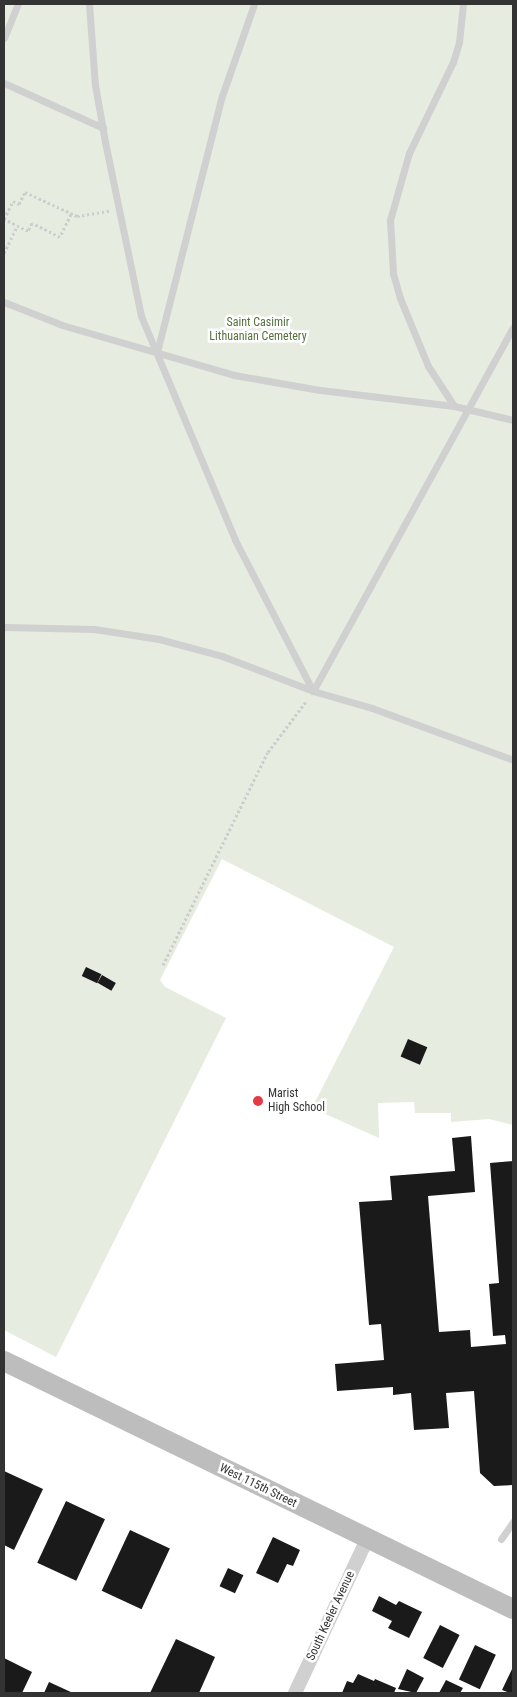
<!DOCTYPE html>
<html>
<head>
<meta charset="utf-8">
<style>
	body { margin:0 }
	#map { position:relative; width:517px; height:1697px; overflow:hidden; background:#fff; font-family:"Roboto Condensed",sans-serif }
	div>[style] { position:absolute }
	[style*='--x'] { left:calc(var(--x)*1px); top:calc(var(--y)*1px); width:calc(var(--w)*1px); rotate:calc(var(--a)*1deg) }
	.green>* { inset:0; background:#e6ecdf }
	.building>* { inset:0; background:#1a1a1a; transform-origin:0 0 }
	.path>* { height:3px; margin-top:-1.5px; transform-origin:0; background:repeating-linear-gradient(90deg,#cdcdcd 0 2.5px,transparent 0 5px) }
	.lane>* { height:7px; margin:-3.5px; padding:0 3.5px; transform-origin:3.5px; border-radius:3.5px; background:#d0d0d0 }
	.street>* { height:14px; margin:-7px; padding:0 7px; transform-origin:7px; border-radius:7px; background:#d0d0d0 }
	.secondary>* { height:20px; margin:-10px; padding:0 10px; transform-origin:10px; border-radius:10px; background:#bdbdbd }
	.dots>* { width:14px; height:14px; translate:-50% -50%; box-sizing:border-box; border:2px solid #fff; border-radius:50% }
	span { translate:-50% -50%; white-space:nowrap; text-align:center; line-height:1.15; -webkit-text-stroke:5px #fff; paint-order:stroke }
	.park-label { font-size:12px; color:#56703f }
	.poi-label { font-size:12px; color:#333 }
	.left { translate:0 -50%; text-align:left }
	.street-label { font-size:12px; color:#333 }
	.frame { position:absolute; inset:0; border:5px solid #333; pointer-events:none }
</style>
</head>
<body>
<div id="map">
	<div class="green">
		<div style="clip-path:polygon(4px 4px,513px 4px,513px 1125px,489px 1119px,451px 1122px,451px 1113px,415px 1113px,414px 1102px,378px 1103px,379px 1138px,312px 1108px,394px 947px,222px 859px,160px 980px,165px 987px,226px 1018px,56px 1357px,4px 1330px)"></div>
	</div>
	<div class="building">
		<div style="left:86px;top:967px;width:17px;height:10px;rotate:25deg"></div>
		<div style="left:102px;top:975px;width:16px;height:9px;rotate:30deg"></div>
		<div style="left:408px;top:1039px;width:21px;height:19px;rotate:23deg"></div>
		<div style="clip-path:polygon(471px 1136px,475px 1192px,428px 1196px,439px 1332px,470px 1330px,471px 1347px,506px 1344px,505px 1335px,493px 1336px,489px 1284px,499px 1283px,490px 1163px,513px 1161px,513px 1485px,494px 1486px,480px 1473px,474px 1391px,446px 1393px,449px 1428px,414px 1430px,411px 1393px,393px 1395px,393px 1387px,337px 1391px,335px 1364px,384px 1360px,381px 1324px,369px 1325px,359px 1202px,392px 1200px,390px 1176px,455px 1171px,452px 1138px)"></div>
		<div style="clip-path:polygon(4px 1471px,43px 1489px,14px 1550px,4px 1545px)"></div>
		<div style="left:66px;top:1501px;width:43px;height:68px;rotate:25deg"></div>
		<div style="left:130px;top:1530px;width:44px;height:67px;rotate:25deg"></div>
		<div style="clip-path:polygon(273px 1537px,300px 1550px,293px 1566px,287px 1564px,278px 1583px,256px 1573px)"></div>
		<div style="left:228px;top:1568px;width:17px;height:20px;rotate:25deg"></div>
		<div style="clip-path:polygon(379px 1596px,396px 1605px,399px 1601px,422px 1612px,409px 1638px,388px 1628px,392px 1621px,372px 1611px)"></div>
		<div style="left:440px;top:1625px;width:22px;height:37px;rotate:27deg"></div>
		<div style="clip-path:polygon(176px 1639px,215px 1657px,199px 1693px,150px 1693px)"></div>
		<div style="left:475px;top:1645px;width:23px;height:38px;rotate:25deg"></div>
		<div style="clip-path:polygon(4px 1658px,32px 1672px,22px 1693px,4px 1693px)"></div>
		<div style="clip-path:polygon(513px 1667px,513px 1693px,510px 1693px,502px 1690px)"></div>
		<div style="clip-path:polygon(407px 1669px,424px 1678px,416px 1693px,398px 1689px)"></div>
		<div style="clip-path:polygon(358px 1674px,374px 1681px,375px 1679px,396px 1688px,394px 1693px,342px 1693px,347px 1681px,353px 1683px)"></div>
		<div style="clip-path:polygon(446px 1680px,463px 1688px,460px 1693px,439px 1693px)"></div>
		<div style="clip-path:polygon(49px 1682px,73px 1693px,44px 1693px)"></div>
	</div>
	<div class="path">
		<div style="--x:71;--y:214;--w:25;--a:116"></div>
		<div style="--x:60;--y:237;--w:31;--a:-153"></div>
		<div style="--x:32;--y:223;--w:9;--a:117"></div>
		<div style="--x:28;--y:231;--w:27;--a:-153"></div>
		<div style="--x:4;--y:219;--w:20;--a:-63"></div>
		<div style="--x:13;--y:201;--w:7;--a:27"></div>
		<div style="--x:19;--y:204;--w:13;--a:-63"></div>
		<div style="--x:25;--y:192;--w:57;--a:24.8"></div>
		<div style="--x:77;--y:216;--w:33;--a:-9"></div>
		<div style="--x:4;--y:253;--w:30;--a:-64"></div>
		<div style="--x:163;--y:965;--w:237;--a:-63.8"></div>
		<div style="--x:268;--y:752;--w:65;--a:-53.1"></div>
	</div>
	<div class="lane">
		<div style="--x:89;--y:4;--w:81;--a:85.8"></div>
		<div style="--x:95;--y:85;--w:58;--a:80"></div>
		<div style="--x:105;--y:142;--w:178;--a:78.3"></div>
		<div style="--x:141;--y:316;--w:243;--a:67.2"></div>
		<div style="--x:235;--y:540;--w:170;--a:62.7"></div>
		<div style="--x:4;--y:38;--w:37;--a:-68"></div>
		<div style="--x:4;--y:83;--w:109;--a:24.4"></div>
		<div style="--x:4;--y:302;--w:62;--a:21.6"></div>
		<div style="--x:62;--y:325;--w:179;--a:16.2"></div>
		<div style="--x:234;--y:375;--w:87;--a:9.9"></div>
		<div style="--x:320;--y:390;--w:135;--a:6.8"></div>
		<div style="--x:454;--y:406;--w:61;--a:13.3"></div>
		<div style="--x:157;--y:352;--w:264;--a:-75.8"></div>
		<div style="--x:222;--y:96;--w:97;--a:-70.8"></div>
		<div style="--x:454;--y:406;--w:48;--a:-123"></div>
		<div style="--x:428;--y:366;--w:74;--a:-112.4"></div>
		<div style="--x:400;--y:298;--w:26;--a:-106"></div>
		<div style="--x:393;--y:273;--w:53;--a:-93.2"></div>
		<div style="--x:390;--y:220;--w:70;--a:-74.2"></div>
		<div style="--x:409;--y:153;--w:101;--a:-64.2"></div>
		<div style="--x:453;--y:62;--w:21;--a:-73"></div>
		<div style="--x:459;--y:42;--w:38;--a:-84"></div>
		<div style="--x:4;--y:627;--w:90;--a:1.3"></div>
		<div style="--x:94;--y:629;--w:66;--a:8.7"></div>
		<div style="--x:159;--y:639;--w:65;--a:15.1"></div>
		<div style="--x:222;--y:656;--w:97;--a:21"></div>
		<div style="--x:313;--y:691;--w:61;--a:16.1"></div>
		<div style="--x:372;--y:708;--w:150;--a:20.2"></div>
		<div style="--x:313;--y:691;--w:415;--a:-61.2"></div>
		<div style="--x:501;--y:1539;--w:21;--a:-55"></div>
	</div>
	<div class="street">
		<div style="--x:295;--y:1693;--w:170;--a:-64.9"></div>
	</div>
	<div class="secondary">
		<div style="--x:4;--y:1361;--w:566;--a:25.98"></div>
	</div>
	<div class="dots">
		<div style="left:258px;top:1101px;background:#e63946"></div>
	</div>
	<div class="park-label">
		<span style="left:258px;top:330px">Saint Casimir<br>Lithuanian Cemetery</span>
	</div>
	<div class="poi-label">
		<span class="left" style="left:268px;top:1101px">Marist<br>High School</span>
	</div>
	<div class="street-label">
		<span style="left:258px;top:1486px;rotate:26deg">West 115th Street</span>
		<span style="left:331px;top:1616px;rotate:-65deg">South Keeler Avenue</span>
	</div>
	<div class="frame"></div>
</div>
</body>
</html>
